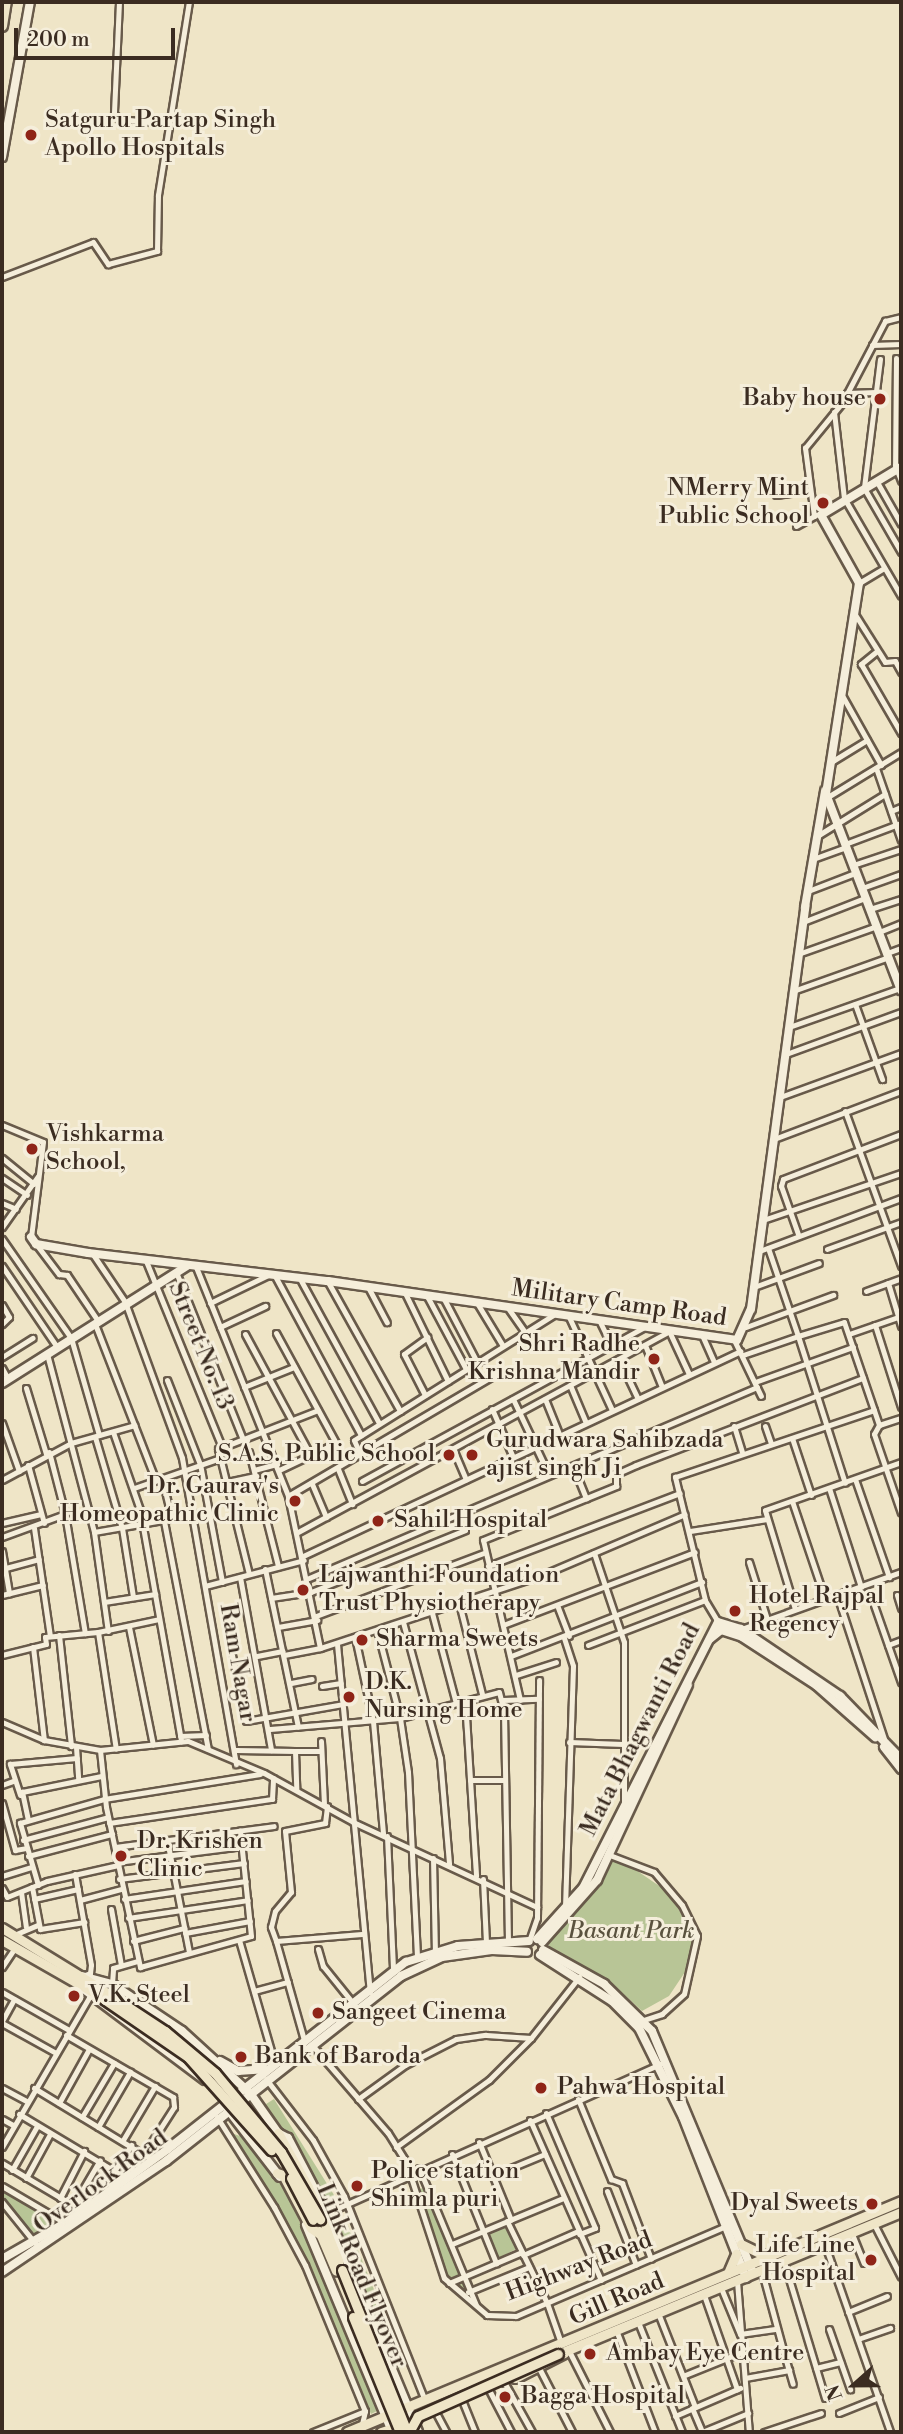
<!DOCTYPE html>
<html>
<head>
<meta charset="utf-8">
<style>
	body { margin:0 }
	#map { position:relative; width:903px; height:2434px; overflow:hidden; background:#efe5c7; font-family:"Libre Bodoni",serif }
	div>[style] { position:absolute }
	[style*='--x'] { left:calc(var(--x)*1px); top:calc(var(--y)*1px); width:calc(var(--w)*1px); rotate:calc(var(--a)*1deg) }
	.green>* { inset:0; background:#b8c596; transform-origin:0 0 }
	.roads { filter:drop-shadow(2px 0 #685a4a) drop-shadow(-2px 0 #685a4a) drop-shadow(0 2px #685a4a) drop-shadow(0 -2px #685a4a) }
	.street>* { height:5px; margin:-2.5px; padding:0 2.5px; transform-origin:2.5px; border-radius:2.5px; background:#f5eedb }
	.secondary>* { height:8px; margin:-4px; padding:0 4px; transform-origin:4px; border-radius:4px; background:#f5eedb }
	.primary>* { height:9px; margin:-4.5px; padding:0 4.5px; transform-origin:4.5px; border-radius:4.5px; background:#efe5c7 }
	.highway>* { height:10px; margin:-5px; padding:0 5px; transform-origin:5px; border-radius:5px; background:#efe5c7 }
	.bridges { filter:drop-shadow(2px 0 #3b2c21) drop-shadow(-2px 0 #3b2c21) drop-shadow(0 2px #3b2c21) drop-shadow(0 -2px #3b2c21) }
	.primary-bridge>* { height:9px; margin:-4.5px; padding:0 4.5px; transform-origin:4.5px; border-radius:4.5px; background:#efe5c7 }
	.dots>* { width:19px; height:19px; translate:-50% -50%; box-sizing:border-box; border:4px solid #f5eedb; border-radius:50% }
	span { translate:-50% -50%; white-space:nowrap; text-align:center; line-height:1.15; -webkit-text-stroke:6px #f5eedb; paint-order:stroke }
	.poi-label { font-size:24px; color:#3b2c21 }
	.left { translate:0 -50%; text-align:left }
	.right { translate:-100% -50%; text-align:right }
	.street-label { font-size:24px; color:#3b2c21 }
	.park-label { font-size:24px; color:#5a523e; font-style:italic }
	.frame { position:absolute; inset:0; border:4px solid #3b2c21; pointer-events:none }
	.north { position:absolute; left:819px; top:2350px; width:70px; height:70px; -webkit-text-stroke:5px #f5eedb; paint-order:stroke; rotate:249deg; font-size:19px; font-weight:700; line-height:28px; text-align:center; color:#3b2c21 }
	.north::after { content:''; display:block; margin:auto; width:24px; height:32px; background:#3b2c21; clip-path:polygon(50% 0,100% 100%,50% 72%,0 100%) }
	.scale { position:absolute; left:14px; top:28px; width:161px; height:32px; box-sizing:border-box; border:4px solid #3b2c21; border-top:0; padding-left:9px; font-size:21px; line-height:24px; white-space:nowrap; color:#3b2c21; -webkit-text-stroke:5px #f5eedb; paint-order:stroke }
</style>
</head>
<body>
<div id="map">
	<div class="green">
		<div style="clip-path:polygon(614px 1855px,671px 1894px,692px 1935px,689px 1966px,669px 1996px,642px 2011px,606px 1978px,550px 1951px,548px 1939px,595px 1891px)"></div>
		<div style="left:274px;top:2099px;width:120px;height:13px;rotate:58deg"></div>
		<div style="clip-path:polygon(234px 2134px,249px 2139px,288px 2194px,379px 2410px,371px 2414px,309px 2266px,276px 2203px,234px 2143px)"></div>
		<div style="clip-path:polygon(2px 2188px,57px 2221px,35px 2236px,2px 2195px)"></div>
		<div style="clip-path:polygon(425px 2188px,444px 2232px,467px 2291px,448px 2278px,418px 2189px)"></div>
		<div style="left:345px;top:2218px;width:160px;height:14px;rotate:68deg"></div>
		<div style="left:504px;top:2225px;width:27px;height:22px;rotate:63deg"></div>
	</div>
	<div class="roads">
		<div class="street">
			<div style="--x:119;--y:2;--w:112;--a:92.6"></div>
			<div style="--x:114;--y:114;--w:7;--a:45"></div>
			<div style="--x:119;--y:119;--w:51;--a:5.6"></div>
			<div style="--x:2;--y:277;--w:97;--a:-21"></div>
			<div style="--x:93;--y:242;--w:27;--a:56"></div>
			<div style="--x:108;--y:264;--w:51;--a:-14.9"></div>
			<div style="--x:157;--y:251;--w:56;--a:-89"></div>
			<div style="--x:158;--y:195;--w:195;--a:-80.9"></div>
			<div style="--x:872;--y:345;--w:29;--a:-2"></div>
			<div style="--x:896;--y:358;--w:107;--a:90.5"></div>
			<div style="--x:895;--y:465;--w:17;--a:69"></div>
			<div style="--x:880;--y:359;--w:130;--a:97.1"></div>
			<div style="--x:864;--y:488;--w:74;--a:60"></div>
			<div style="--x:847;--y:393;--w:29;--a:-2"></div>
			<div style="--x:834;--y:412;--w:87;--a:83.4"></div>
			<div style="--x:844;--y:498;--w:113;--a:59.8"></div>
			<div style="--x:877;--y:482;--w:48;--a:60.3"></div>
			<div style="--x:776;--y:495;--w:34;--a:-8"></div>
			<div style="--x:814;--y:516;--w:69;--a:-97.5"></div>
			<div style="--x:805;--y:448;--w:58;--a:-50.6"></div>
			<div style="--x:842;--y:403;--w:93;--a:-62.3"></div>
			<div style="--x:885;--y:321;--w:16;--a:-14"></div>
			<div style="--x:796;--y:526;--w:23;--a:-29"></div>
			<div style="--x:859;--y:583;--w:29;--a:-31"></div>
			<div style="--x:856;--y:616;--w:54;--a:57.8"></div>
			<div style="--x:885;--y:662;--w:10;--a:-6"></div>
			<div style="--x:895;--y:661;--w:13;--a:61"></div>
			<div style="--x:877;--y:651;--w:21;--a:141"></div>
			<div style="--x:861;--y:664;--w:80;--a:59.9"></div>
			<div style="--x:843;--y:697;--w:78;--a:60.8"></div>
			<div style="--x:831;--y:762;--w:42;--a:-31.4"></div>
			<div style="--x:876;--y:768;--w:76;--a:70.9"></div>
			<div style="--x:826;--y:798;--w:88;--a:-31.5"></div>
			<div style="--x:891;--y:811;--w:11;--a:-22"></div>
			<div style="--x:817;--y:836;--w:80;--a:-31.7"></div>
			<div style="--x:845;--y:844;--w:60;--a:-20.6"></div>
			<div style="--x:813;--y:859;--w:35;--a:-20"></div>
			<div style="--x:853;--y:865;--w:51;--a:-18.4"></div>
			<div style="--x:862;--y:888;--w:41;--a:-19.7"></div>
			<div style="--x:808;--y:891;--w:50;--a:-21"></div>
			<div style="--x:870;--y:909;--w:33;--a:-18"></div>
			<div style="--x:803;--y:922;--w:66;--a:-21.2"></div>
			<div style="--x:879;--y:932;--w:24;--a:-22"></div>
			<div style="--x:887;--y:953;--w:15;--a:-20"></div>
			<div style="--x:798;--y:954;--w:84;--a:-19.5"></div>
			<div style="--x:793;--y:991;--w:102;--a:-19.5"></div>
			<div style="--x:855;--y:1004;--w:80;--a:70.2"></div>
			<div style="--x:789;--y:1027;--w:118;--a:-19.4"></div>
			<div style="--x:786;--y:1054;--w:122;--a:-20.1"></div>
			<div style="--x:780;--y:1097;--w:129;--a:-20"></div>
			<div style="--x:845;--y:1111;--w:165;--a:70.1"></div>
			<div style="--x:2;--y:1125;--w:44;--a:22.5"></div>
			<div style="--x:43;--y:1142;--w:96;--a:97.2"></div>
			<div style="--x:774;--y:1139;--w:136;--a:-20.7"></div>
			<div style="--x:2;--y:1158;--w:41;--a:39.1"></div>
			<div style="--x:2;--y:1178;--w:30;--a:34"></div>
			<div style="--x:2;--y:1203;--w:15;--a:23"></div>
			<div style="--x:763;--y:1220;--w:146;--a:-18.8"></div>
			<div style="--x:2;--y:1227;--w:62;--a:-54.8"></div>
			<div style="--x:798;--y:1234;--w:51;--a:-109.5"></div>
			<div style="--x:781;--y:1186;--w:7;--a:-74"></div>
			<div style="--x:783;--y:1179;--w:126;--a:-20.9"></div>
			<div style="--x:2;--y:1239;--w:121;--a:55.1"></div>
			<div style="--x:71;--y:1338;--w:101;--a:73.9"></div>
			<div style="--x:36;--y:1244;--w:38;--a:53"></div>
			<div style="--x:59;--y:1274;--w:8;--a:7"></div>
			<div style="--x:67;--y:1275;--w:55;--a:56"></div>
			<div style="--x:768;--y:1248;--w:93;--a:71.2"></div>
			<div style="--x:798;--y:1336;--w:48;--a:-16.9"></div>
			<div style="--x:844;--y:1322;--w:109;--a:71.2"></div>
			<div style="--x:879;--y:1425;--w:23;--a:-18"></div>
			<div style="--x:827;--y:1249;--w:79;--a:-20"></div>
			<div style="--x:762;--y:1250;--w:148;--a:-20.5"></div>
			<div style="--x:92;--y:1253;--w:59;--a:56"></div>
			<div style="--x:125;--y:1302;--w:166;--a:69.9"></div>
			<div style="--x:182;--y:1458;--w:311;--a:80"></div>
			<div style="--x:146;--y:1261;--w:199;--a:67.8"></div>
			<div style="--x:2;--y:1266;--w:98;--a:55.8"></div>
			<div style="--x:196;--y:1267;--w:247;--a:68.1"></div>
			<div style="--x:288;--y:1496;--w:155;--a:78.1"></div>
			<div style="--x:320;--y:1648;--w:234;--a:-18.2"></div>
			<div style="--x:542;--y:1575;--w:155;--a:-23.1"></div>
			<div style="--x:176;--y:1272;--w:178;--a:68.2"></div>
			<div style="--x:275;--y:1276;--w:181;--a:61.6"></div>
			<div style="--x:299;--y:1277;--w:166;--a:61.3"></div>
			<div style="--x:328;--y:1282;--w:148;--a:60.8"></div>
			<div style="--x:888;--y:1283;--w:45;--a:73.2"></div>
			<div style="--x:368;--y:1287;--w:40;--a:62"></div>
			<div style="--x:754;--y:1287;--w:69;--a:-20.3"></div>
			<div style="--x:866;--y:1291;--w:37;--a:-20"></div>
			<div style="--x:405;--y:1293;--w:98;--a:64"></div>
			<div style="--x:427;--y:1296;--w:83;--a:61.9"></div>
			<div style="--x:444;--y:1299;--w:71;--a:62.4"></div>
			<div style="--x:210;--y:1303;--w:64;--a:-25.8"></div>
			<div style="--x:477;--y:1303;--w:50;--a:58.8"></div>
			<div style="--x:2;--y:1305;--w:14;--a:60"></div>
			<div style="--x:9;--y:1317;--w:10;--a:135"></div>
			<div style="--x:508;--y:1308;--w:29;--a:55"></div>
			<div style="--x:569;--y:1317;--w:102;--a:65.2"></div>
			<div style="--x:600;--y:1322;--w:25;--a:64"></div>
			<div style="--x:95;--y:1324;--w:168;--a:68.8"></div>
			<div style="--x:875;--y:1325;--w:86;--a:72.4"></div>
			<div style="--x:220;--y:1327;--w:50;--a:-25"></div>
			<div style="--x:746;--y:1327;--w:93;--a:-20.2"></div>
			<div style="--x:669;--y:1331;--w:47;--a:65.1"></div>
			<div style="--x:276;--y:1333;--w:125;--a:61.4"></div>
			<div style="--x:336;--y:1443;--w:63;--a:154.7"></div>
			<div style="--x:245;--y:1334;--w:139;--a:61.6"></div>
			<div style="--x:849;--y:1334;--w:55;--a:-19.1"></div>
			<div style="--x:702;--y:1335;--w:30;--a:66"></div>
			<div style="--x:734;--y:1340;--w:62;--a:64.3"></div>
			<div style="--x:645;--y:1345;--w:45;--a:68"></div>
			<div style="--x:47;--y:1354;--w:184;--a:75.2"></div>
			<div style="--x:94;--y:1532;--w:100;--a:82"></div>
			<div style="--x:743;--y:1355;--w:58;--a:-19.1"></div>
			<div style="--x:798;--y:1336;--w:154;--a:72.3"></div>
			<div style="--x:2;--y:1357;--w:36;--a:-32"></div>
			<div style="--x:619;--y:1359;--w:44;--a:64.6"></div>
			<div style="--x:2;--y:1368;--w:13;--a:61"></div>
			<div style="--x:167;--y:1380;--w:90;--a:68.6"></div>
			<div style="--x:200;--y:1464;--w:120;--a:79.4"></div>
			<div style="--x:755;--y:1382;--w:104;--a:-19.7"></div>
			<div style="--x:570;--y:1385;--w:41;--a:67.2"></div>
			<div style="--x:244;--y:1387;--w:54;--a:-21.8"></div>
			<div style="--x:26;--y:1388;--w:69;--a:73.1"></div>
			<div style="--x:425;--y:1395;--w:46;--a:-117.1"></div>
			<div style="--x:404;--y:1354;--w:29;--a:-36"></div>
			<div style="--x:513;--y:1399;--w:84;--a:64.7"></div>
			<div style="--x:545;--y:1399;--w:40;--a:68"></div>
			<div style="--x:492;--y:1409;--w:52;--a:66.4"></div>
			<div style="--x:2;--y:1423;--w:51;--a:70.5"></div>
			<div style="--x:879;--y:1425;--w:10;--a:119"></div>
			<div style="--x:874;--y:1434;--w:83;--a:71.1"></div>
			<div style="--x:734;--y:1426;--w:27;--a:73"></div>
			<div style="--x:765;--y:1426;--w:18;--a:71"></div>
			<div style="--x:113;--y:1432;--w:83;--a:70.9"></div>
			<div style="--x:140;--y:1510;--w:235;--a:79.9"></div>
			<div style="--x:95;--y:1437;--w:95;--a:73.5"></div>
			<div style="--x:122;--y:1528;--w:70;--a:80.9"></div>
			<div style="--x:792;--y:1438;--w:60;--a:71.6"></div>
			<div style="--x:453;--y:1449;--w:33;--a:67"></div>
			<div style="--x:49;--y:1452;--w:64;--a:75.5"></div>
			<div style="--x:65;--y:1514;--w:121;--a:80.5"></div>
			<div style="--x:249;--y:1452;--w:118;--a:75.7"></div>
			<div style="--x:361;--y:1456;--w:17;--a:-114"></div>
			<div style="--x:354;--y:1440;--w:235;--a:-32.1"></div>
			<div style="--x:28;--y:1465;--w:60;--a:74.6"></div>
			<div style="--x:573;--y:1466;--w:35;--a:68"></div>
			<div style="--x:338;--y:1469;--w:38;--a:68"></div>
			<div style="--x:254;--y:1470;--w:24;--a:-15"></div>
			<div style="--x:162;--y:1479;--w:41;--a:76"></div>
			<div style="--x:855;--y:1479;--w:104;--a:70.9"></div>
			<div style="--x:2;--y:1480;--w:78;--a:-28.2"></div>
			<div style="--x:71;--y:1443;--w:66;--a:-15.7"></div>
			<div style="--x:362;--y:1481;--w:321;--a:-28.6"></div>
			<div style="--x:227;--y:1482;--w:30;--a:-12"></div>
			<div style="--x:312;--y:1484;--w:36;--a:67"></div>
			<div style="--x:134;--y:1488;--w:91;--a:-19.2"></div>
			<div style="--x:829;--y:1488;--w:104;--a:72.1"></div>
			<div style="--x:288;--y:1496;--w:245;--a:-30.4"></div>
			<div style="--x:792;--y:1501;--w:103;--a:71.4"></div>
			<div style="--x:164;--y:1521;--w:232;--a:79.1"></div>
			<div style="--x:2;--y:1523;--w:40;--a:-13"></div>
			<div style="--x:34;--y:1528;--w:109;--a:81.6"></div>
			<div style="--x:690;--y:1531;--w:78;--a:-8.9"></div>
			<div style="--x:94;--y:1532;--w:99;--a:-9.8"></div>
			<div style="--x:298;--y:1532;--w:424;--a:-28.4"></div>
			<div style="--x:2;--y:1537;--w:67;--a:-20.1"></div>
			<div style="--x:2;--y:1551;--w:43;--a:80.5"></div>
			<div style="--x:594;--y:1553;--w:94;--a:71.4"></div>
			<div style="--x:624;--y:1642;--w:162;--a:90"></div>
			<div style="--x:303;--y:1556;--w:483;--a:-25.1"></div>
			<div style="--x:749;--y:1562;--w:60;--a:72.5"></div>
			<div style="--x:488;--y:1566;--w:205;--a:-20.8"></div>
			<div style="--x:2;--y:1569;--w:38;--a:-15"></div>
			<div style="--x:265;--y:1569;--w:161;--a:78.2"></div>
			<div style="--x:249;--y:1574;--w:129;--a:-103.9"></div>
			<div style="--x:218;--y:1449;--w:107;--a:-21.3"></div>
			<div style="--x:240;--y:1577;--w:176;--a:79.8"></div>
			<div style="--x:309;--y:1578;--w:487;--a:-23.1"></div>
			<div style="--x:205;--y:1586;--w:102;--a:-14.7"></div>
			<div style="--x:2;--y:1595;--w:42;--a:-13.7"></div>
			<div style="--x:837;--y:1595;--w:151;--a:71.9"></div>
			<div style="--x:897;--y:1595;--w:14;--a:73"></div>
			<div style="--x:271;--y:1598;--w:40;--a:-8.5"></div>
			<div style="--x:311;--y:1592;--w:166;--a:-21.9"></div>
			<div style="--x:104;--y:1602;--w:52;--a:-8.9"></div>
			<div style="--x:459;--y:1603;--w:94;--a:75.8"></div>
			<div style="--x:557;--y:1605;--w:33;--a:69"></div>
			<div style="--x:874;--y:1605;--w:82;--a:70.7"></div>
			<div style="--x:795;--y:1609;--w:103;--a:-106.9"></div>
			<div style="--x:765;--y:1510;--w:144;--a:-19.4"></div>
			<div style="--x:432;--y:1613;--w:93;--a:75.1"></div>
			<div style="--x:316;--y:1616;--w:179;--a:-20.6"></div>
			<div style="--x:403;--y:1622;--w:141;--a:74.8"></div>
			<div style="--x:440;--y:1758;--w:106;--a:85.1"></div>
			<div style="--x:718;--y:1622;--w:26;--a:-121"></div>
			<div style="--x:705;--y:1600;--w:127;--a:-103.7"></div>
			<div style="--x:675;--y:1477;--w:210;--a:-18.6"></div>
			<div style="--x:503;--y:1625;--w:205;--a:-20.8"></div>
			<div style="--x:129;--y:1627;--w:120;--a:78.5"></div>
			<div style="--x:278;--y:1627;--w:40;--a:-10"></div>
			<div style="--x:741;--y:1629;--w:170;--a:-19.6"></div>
			<div style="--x:377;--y:1630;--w:91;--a:75.4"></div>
			<div style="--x:400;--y:1718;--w:55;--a:81.6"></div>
			<div style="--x:408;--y:1772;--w:185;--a:87.2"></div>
			<div style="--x:98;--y:1632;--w:118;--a:81.3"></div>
			<div style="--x:59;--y:1635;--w:112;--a:83.8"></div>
			<div style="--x:355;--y:1637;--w:86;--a:77.9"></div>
			<div style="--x:373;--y:1721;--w:113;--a:84.9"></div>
			<div style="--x:564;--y:1638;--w:29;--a:72"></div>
			<div style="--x:573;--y:1666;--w:240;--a:91.9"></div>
			<div style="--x:337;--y:1644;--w:350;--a:84.6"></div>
			<div style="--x:588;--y:1645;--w:125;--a:-21"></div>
			<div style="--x:888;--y:1645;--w:14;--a:-21"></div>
			<div style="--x:33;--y:1647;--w:94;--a:83.3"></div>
			<div style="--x:2;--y:1655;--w:45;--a:-14"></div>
			<div style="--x:46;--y:1644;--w:7;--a:-98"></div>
			<div style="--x:45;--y:1637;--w:53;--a:-5.4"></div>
			<div style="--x:98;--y:1632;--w:62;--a:-12"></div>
			<div style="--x:232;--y:1655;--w:67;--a:78"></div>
			<div style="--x:246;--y:1721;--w:98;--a:-9.9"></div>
			<div style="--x:284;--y:1655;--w:37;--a:-11"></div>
			<div style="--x:257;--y:1656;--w:26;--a:-11"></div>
			<div style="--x:511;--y:1656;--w:205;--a:-21.2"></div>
			<div style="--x:516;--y:1675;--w:42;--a:-18"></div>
			<div style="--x:291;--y:1683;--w:21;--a:-11"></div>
			<div style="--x:322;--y:1686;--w:19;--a:-9"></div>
			<div style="--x:465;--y:1700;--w:176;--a:86.4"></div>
			<div style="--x:503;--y:1700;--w:36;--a:-2"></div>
			<div style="--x:520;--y:1700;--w:164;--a:-103"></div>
			<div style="--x:483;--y:1540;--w:144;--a:-22.1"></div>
			<div style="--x:616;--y:1486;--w:12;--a:-90"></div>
			<div style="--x:616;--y:1474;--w:22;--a:-24"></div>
			<div style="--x:636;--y:1465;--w:243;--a:-21"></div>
			<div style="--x:2;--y:1722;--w:46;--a:23.2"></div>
			<div style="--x:44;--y:1740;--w:57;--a:10.1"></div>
			<div style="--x:100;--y:1750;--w:88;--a:-5.8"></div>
			<div style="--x:188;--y:1741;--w:82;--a:22.8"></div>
			<div style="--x:264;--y:1773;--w:102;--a:28.8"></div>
			<div style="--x:353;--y:1822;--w:203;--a:24.8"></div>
			<div style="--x:270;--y:1729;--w:130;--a:-4.8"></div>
			<div style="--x:400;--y:1718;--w:102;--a:-14.7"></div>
			<div style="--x:499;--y:1692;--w:21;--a:76"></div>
			<div style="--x:504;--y:1712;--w:228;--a:89"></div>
			<div style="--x:180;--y:1736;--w:26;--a:-2"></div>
			<div style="--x:321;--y:1741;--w:63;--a:87.3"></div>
			<div style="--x:569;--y:1742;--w:54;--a:2.1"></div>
			<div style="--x:76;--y:1747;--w:32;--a:86"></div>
			<div style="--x:100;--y:1750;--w:57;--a:84"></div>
			<div style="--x:106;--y:1807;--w:164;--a:78"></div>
			<div style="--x:140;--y:1967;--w:115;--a:-15.6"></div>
			<div style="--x:251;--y:1936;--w:106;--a:-96"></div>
			<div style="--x:236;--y:1750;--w:59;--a:1"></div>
			<div style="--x:295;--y:1751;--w:38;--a:88"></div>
			<div style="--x:295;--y:1751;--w:26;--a:0"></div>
			<div style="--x:470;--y:1780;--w:34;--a:0"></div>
			<div style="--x:2;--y:1785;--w:12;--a:-20"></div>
			<div style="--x:20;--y:1795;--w:33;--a:-108"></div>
			<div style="--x:10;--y:1764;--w:67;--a:-5.1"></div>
			<div style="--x:2;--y:1803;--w:49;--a:74.5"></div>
			<div style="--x:15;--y:1850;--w:11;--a:-10"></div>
			<div style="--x:28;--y:1820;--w:29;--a:-102"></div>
			<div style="--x:22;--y:1792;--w:81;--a:-11.4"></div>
			<div style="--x:109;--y:1823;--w:165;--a:-8.4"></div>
			<div style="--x:272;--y:1799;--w:21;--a:-87"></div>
			<div style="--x:387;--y:1836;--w:134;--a:87.4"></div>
			<div style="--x:23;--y:1840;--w:88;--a:-15.1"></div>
			<div style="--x:167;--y:1840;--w:114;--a:78.9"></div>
			<div style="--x:115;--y:1847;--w:160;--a:-7.5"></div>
			<div style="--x:607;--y:1854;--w:50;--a:21"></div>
			<div style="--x:654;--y:1872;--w:43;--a:49.7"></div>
			<div style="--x:682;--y:1905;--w:34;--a:64"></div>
			<div style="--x:697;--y:1936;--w:59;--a:102.6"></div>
			<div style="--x:684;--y:1994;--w:30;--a:138"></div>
			<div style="--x:662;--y:2014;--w:19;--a:162"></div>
			<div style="--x:28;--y:1856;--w:87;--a:-14.7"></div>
			<div style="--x:433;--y:1858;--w:93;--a:88.8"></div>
			<div style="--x:117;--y:1862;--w:127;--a:-7.2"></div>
			<div style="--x:75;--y:1874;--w:92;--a:80"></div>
			<div style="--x:91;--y:1965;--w:8;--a:97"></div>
			<div style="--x:90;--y:1973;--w:9;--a:159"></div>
			<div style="--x:2;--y:1876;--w:31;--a:-17"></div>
			<div style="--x:119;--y:1879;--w:126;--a:-7.3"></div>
			<div style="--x:483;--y:1879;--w:63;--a:87.3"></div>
			<div style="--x:38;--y:1885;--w:65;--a:-106.2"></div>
			<div style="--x:20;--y:1823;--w:87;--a:-15.9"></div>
			<div style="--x:104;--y:1799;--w:158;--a:-9.1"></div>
			<div style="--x:32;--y:1887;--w:43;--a:79.2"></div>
			<div style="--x:40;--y:1929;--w:45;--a:-9"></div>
			<div style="--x:2;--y:1888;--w:10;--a:61"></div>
			<div style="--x:7;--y:1897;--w:43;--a:-21.8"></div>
			<div style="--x:47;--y:1881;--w:73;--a:-12.7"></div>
			<div style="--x:21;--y:1892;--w:35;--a:82"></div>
			<div style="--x:34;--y:1899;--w:45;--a:-12.8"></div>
			<div style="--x:124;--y:1899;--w:123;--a:-8.4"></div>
			<div style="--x:80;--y:1900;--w:42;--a:-15"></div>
			<div style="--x:111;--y:1909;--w:57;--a:79.9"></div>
			<div style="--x:128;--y:1918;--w:121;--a:-8.5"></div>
			<div style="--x:185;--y:1933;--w:66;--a:-10.5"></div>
			<div style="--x:14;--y:1935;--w:26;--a:-23"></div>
			<div style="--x:239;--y:1940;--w:126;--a:73.9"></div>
			<div style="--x:133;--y:1941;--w:53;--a:-14.3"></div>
			<div style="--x:276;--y:1941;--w:15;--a:-110"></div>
			<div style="--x:271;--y:1927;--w:16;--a:-76"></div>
			<div style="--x:275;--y:1911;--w:25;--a:-50"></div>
			<div style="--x:291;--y:1892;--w:61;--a:-95.6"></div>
			<div style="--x:285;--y:1831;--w:41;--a:-11.3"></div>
			<div style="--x:325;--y:1823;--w:17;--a:-83"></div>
			<div style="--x:529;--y:1941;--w:24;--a:-71"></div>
			<div style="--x:537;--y:1918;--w:238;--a:-89.5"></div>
			<div style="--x:318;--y:1949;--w:18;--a:74"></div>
			<div style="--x:323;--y:1966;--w:46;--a:51.1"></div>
			<div style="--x:2;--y:1967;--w:23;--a:-56"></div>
			<div style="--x:112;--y:1984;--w:16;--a:-86"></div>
			<div style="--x:113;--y:1968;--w:26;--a:-16"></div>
			<div style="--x:254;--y:1991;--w:35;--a:-15"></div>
			<div style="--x:2;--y:1992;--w:77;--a:29.6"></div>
			<div style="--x:2;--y:2021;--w:25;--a:-61"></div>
			<div style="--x:2;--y:2023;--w:62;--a:29.1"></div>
			<div style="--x:66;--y:2035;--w:124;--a:30.1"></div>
			<div style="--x:173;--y:2097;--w:10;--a:84"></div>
			<div style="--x:174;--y:2107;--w:56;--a:122.6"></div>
			<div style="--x:304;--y:2040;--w:103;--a:-105.8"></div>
			<div style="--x:276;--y:1941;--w:86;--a:-4.7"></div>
			<div style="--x:312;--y:2045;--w:116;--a:49.2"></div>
			<div style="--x:388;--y:2133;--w:34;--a:58"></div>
			<div style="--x:406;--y:2162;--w:122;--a:71.9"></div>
			<div style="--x:444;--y:2278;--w:57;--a:40.7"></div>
			<div style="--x:487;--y:2315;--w:29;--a:2"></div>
			<div style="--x:516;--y:2316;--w:231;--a:-23.2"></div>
			<div style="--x:266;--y:2079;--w:77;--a:52.4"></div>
			<div style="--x:313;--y:2140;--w:64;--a:61"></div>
			<div style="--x:344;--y:2196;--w:220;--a:68.4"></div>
			<div style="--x:2;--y:2088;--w:27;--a:28"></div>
			<div style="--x:34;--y:2088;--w:137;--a:31.3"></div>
			<div style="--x:358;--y:2099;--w:58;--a:-35.9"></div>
			<div style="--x:405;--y:2065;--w:57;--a:-27"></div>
			<div style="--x:456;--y:2039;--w:30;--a:-8"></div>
			<div style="--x:486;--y:2035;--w:45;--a:3.8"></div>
			<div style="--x:578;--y:2099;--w:87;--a:67.6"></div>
			<div style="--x:611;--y:2179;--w:12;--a:20"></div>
			<div style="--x:622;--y:2183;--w:81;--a:69.1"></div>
			<div style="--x:59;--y:2103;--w:62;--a:-60.9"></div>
			<div style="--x:546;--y:2113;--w:125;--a:66.9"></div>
			<div style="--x:595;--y:2228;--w:17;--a:159"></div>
			<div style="--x:19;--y:2114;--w:125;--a:30.9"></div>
			<div style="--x:82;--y:2117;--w:63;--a:-59.3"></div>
			<div style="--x:217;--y:2117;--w:107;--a:57.7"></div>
			<div style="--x:274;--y:2207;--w:66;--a:61.9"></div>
			<div style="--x:305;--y:2265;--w:158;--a:67.7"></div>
			<div style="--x:365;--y:2411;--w:13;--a:103"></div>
			<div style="--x:2;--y:2119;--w:13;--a:29"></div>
			<div style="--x:530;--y:2120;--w:175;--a:66.1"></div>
			<div style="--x:98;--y:2127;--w:64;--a:-59.8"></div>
			<div style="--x:123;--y:2140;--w:63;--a:-59.3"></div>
			<div style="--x:479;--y:2142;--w:84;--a:67.7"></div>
			<div style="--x:2;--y:2147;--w:175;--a:-59.8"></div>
			<div style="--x:396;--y:2147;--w:115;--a:-35.8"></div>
			<div style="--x:489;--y:2080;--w:59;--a:-45"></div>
			<div style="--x:531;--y:2038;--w:78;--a:-51.8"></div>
			<div style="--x:452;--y:2154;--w:118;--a:68"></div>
			<div style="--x:2;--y:2163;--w:92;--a:30.7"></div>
			<div style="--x:419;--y:2168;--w:148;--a:67.4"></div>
			<div style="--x:12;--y:2170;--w:51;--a:-60.4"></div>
			<div style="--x:115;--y:2170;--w:30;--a:-57"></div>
			<div style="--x:494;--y:2175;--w:55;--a:-22.4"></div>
			<div style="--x:26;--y:2178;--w:50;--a:-61.4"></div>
			<div style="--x:2;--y:2186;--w:73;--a:30.4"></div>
			<div style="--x:607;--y:2191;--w:79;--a:68.6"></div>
			<div style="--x:60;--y:2198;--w:53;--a:-62.9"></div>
			<div style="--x:2;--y:2202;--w:53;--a:51.2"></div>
			<div style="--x:73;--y:2206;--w:53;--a:-59.6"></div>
			<div style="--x:327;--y:2213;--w:365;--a:-24.1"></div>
			<div style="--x:507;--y:2221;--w:91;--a:64"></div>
			<div style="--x:547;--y:2303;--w:42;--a:70.7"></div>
			<div style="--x:874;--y:2224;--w:59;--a:63"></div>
			<div style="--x:852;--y:2234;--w:31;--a:68"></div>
			<div style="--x:864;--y:2263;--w:9;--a:-21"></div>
			<div style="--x:452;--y:2244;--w:120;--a:-22.5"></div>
			<div style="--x:825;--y:2245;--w:198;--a:70.8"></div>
			<div style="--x:523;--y:2255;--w:60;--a:-23.6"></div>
			<div style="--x:784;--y:2262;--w:142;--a:73.2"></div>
			<div style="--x:762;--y:2272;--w:81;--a:74.9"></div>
			<div style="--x:737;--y:2281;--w:151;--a:85.5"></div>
			<div style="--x:449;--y:2283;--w:79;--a:-23"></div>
			<div style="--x:721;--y:2288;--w:50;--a:67.6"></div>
			<div style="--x:740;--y:2334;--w:37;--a:-8"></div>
			<div style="--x:468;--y:2292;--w:66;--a:-22.3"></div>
			<div style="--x:704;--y:2295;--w:100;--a:70.7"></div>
			<div style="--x:848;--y:2312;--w:42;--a:-22.3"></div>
			<div style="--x:658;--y:2313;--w:101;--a:68.5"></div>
			<div style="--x:638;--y:2322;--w:118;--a:68.2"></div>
			<div style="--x:829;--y:2329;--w:64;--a:70.7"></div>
			<div style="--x:616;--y:2330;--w:109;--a:69.1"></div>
			<div style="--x:858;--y:2339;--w:34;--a:-19"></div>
			<div style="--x:569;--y:2351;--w:91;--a:63.2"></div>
			<div style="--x:743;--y:2358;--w:41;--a:-11.3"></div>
			<div style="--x:783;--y:2350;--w:35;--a:74"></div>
			<div style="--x:539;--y:2368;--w:72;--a:62.7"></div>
			<div style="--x:816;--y:2368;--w:25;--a:-14"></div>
			<div style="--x:685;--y:2375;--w:61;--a:-22"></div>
			<div style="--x:745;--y:2378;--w:45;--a:-10.3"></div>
			<div style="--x:504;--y:2382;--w:57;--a:60.8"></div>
			<div style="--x:488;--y:2388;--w:50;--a:62.4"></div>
			<div style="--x:462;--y:2400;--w:35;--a:68"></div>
			<div style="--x:692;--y:2408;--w:26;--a:67"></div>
			<div style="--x:435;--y:2411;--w:24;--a:62"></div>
			<div style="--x:839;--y:2413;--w:43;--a:-21.8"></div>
			<div style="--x:675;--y:2416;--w:71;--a:-23.3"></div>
			<div style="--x:313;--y:2432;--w:56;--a:-22"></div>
			<div style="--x:702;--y:2432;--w:50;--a:-22.4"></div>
			<div style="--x:764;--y:2432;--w:60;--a:-18.4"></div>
		</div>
		<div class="secondary">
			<div style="--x:2;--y:157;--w:158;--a:-79.8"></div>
			<div style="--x:901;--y:467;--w:93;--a:149"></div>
			<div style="--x:821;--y:515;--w:78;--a:60.8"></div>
			<div style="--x:859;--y:583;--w:214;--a:98.9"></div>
			<div style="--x:826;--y:794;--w:210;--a:69.1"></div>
			<div style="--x:31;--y:1237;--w:9;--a:54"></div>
			<div style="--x:36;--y:1244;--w:53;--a:9.8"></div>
			<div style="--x:88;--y:1253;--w:242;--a:6.7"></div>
			<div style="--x:328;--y:1281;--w:413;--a:8.2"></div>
			<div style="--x:737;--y:1340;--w:34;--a:-66"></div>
			<div style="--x:751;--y:1309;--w:406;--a:-82.3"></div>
			<div style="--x:805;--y:907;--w:118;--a:-80.2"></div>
			<div style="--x:2;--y:1383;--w:219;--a:-32.3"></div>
			<div style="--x:710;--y:1639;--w:14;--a:-39"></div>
			<div style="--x:721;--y:1630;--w:22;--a:18"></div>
			<div style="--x:742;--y:1637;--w:88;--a:33"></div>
			<div style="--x:816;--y:1685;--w:79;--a:41.4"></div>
			<div style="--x:884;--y:1747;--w:28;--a:52"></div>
			<div style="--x:537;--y:1939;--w:69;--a:-48"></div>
			<div style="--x:583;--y:1888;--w:298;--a:-63.1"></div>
			<div style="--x:718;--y:1622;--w:24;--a:17"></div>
			<div style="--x:741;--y:1629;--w:120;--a:34.1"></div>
			<div style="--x:840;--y:1696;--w:88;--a:45.9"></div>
			<div style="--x:542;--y:1942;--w:83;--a:-48.4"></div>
			<div style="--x:597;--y:1880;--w:215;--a:-65"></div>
			<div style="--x:543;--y:1950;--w:70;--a:29.1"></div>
			<div style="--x:604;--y:1984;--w:67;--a:44.4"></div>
			<div style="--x:652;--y:2031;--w:259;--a:67.3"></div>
			<div style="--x:540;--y:1955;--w:85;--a:32.6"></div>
			<div style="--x:612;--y:2001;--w:38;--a:45"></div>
			<div style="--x:639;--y:2028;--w:99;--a:63.7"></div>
			<div style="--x:683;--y:2117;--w:173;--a:68.6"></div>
			<div style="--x:82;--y:1976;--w:31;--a:15"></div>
			<div style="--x:112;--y:1984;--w:84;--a:33.9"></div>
			<div style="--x:182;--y:2031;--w:92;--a:42.4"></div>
			<div style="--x:250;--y:2093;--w:49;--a:55"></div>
			<div style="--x:278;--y:2133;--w:11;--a:27"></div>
			<div style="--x:288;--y:2138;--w:85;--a:62.5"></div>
			<div style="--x:327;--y:2213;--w:237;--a:67.4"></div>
			<div style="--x:81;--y:1987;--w:155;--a:36.9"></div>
			<div style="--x:220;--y:2061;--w:21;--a:29"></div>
			<div style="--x:238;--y:2071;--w:26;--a:-4"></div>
			<div style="--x:226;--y:2107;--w:88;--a:52.4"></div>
			<div style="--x:306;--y:2225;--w:224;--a:67.4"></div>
			<div style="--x:2;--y:2259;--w:73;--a:-29.7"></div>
			<div style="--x:65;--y:2223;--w:127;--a:-35.7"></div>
			<div style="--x:168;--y:2149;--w:303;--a:-38.2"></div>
			<div style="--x:406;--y:1962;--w:54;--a:-17.1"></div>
			<div style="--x:458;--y:1946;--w:71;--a:-4"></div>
			<div style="--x:2;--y:2272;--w:198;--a:-34.1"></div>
			<div style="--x:166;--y:2161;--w:299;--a:-38.2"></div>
			<div style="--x:401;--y:1976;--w:45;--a:-24.9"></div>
			<div style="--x:442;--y:1957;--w:50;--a:-8"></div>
			<div style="--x:492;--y:1950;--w:35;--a:3"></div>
		</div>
		<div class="primary">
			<div style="--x:2;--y:1928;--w:113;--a:31.6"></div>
			<div style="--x:2;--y:1940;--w:111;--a:29.8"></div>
			<div style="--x:278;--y:2133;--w:93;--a:60.9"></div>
			<div style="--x:323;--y:2214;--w:23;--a:77"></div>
			<div style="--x:277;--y:2173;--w:6;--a:18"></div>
			<div style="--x:283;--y:2175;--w:60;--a:62.2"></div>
			<div style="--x:311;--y:2228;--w:12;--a:35"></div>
			<div style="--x:319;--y:2231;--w:43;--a:67"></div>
			<div style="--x:327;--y:2233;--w:31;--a:68"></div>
			<div style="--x:741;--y:2244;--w:30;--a:26"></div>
			<div style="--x:728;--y:2273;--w:21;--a:-67"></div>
			<div style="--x:558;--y:2354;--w:371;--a:-22.5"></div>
			<div style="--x:515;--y:2378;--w:55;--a:-27"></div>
			<div style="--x:347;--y:2432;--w:600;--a:-22.63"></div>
			<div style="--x:381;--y:2432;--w:22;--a:-18"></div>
		</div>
		<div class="highway">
			<div style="--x:2;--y:26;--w:24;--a:-81"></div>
		</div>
	</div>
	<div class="bridges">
		<div class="primary-bridge">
			<div style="--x:98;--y:1987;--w:80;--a:33.3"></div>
			<div style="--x:165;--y:2031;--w:65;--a:40"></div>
			<div style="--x:215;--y:2073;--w:103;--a:50.1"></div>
			<div style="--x:281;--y:2152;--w:78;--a:59.8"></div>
			<div style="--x:98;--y:1995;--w:109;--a:34.6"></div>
			<div style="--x:188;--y:2057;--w:125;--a:48.3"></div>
			<div style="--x:291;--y:2178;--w:47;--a:62.4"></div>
			<div style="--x:342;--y:2270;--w:175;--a:68.1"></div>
			<div style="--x:353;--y:2317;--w:124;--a:67.8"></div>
			<div style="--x:409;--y:2432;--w:18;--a:-61"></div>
			<div style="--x:418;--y:2416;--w:153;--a:-23.9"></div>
		</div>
	</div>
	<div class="dots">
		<div style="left:31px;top:135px;background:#8f2418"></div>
		<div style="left:880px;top:399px;background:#8f2418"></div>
		<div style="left:823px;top:503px;background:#8f2418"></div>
		<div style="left:32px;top:1149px;background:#8f2418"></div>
		<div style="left:654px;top:1359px;background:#8f2418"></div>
		<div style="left:449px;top:1455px;background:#8f2418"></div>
		<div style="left:472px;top:1455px;background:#8f2418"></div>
		<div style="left:295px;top:1501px;background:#8f2418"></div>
		<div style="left:378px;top:1521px;background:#8f2418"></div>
		<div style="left:303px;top:1590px;background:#8f2418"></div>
		<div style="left:735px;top:1611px;background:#8f2418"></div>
		<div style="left:362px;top:1640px;background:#8f2418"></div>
		<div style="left:349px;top:1697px;background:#8f2418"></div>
		<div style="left:121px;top:1856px;background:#8f2418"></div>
		<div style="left:74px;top:1996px;background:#8f2418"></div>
		<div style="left:318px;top:2013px;background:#8f2418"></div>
		<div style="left:241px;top:2057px;background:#8f2418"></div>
		<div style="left:541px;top:2088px;background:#8f2418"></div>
		<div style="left:357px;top:2186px;background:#8f2418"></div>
		<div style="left:872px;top:2204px;background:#8f2418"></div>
		<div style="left:871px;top:2260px;background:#8f2418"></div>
		<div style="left:590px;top:2354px;background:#8f2418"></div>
		<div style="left:505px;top:2397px;background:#8f2418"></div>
	</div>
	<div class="poi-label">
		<span class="left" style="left:45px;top:135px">Satguru Partap Singh<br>Apollo Hospitals</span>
		<span class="right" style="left:866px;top:399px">Baby house</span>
		<span class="right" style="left:809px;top:503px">NMerry Mint<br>Public School</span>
		<span class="left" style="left:46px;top:1149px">Vishkarma<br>School,</span>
		<span class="right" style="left:640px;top:1359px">Shri Radhe<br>Krishna Mandir</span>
		<span class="left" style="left:486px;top:1455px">Gurudwara Sahibzada<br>ajist singh Ji</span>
		<span class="right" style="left:435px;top:1455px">S.A.S. Public School</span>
		<span class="right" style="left:279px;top:1501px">Dr. Gaurav's<br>Homeopathic Clinic</span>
		<span class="left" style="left:394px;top:1521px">Sahil Hospital</span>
		<span class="left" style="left:319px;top:1590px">Lajwanthi Foundation<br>Trust Physiotherapy</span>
		<span class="left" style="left:749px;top:1611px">Hotel Rajpal<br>Regency</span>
		<span class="left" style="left:376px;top:1640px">Sharma Sweets</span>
		<span class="left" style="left:365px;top:1697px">D.K.<br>Nursing Home</span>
		<span class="left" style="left:137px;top:1856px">Dr. Krishen<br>Clinic</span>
		<span class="left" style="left:88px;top:1996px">V.K. Steel</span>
		<span class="left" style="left:332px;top:2013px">Sangeet Cinema</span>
		<span class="left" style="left:255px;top:2057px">Bank of Baroda</span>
		<span class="left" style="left:557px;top:2088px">Pahwa Hospital</span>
		<span class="left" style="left:371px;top:2186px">Police station<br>Shimla puri</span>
		<span class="right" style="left:858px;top:2204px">Dyal Sweets</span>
		<span class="right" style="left:855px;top:2260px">Life Line<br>Hospital</span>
		<span class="left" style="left:606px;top:2354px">Ambay Eye Centre</span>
		<span class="left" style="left:521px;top:2397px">Bagga Hospital</span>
	</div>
	<div class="street-label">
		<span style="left:619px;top:1304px;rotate:8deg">Military Camp Road</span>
		<span style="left:200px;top:1346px;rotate:68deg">Street No. 13</span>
		<span style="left:237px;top:1663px;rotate:80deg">Ram Nagar</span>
		<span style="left:641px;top:1730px;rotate:-63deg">Mata Bhagwanti Road</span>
		<span style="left:101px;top:2182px;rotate:-36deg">Overlock Road</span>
		<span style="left:579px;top:2267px;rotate:-21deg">Highway Road</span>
		<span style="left:361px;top:2276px;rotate:67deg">Link Road Flyover</span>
		<span style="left:617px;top:2300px;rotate:-23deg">Gill Road</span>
	</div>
	<div class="park-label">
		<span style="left:631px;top:1932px">Basant Park</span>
	</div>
	<div class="frame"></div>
	<div class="north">N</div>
	<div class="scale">200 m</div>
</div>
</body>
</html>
